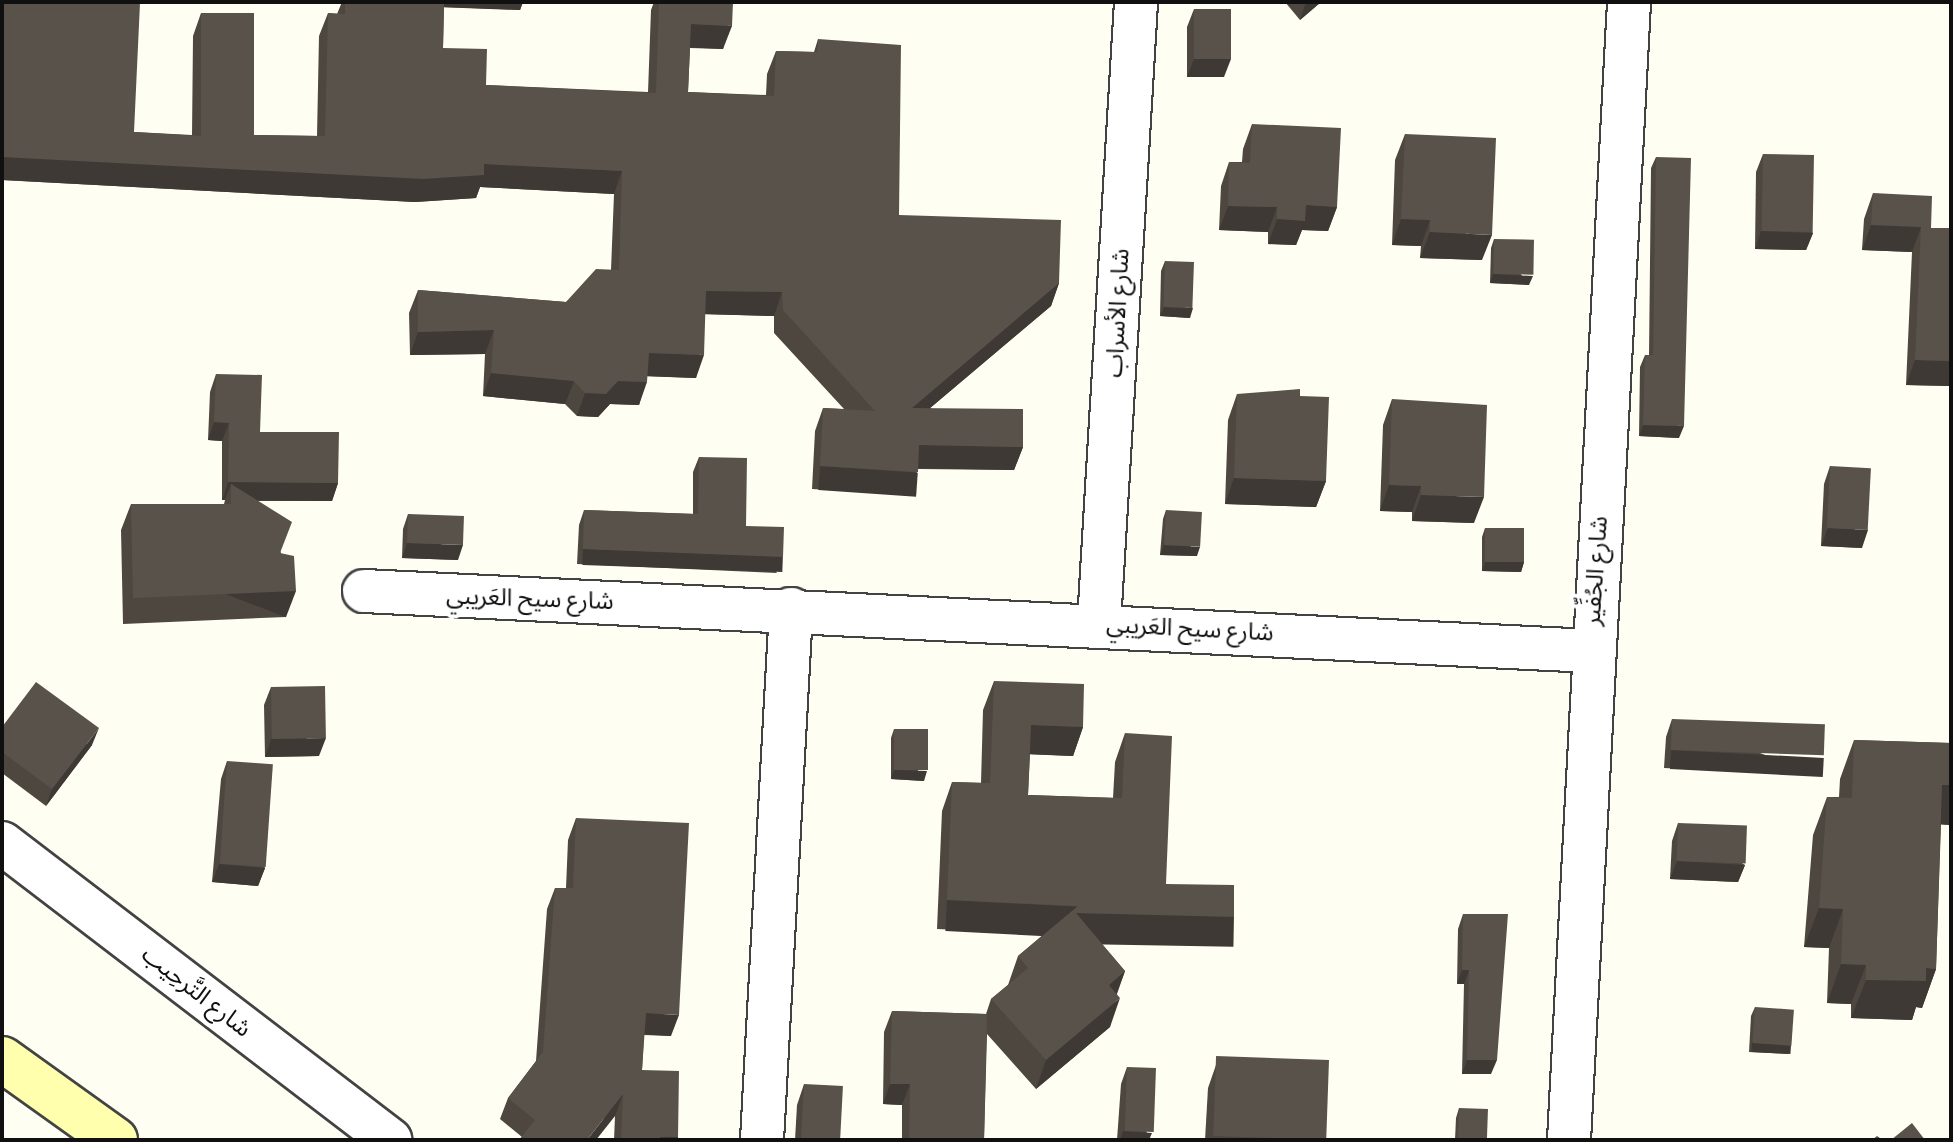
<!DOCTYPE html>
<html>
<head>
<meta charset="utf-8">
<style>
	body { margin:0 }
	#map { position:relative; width:1953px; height:1142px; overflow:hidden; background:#fffef2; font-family:"Source Serif 4","Noto Sans Arabic",serif }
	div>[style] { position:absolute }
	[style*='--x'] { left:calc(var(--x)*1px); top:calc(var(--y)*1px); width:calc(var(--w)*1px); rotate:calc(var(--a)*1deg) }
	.roads { filter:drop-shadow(2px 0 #434343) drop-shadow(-2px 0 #434343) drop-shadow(0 2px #434343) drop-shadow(0 -2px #434343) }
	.street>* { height:42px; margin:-21px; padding:0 21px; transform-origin:21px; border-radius:21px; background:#fff }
	.secondary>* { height:44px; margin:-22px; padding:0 22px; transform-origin:22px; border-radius:22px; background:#ffffad }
	.wall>* { inset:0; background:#4d4740 }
	.shaded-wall>* { inset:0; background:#3e3934; transform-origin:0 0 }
	.building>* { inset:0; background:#59524b; transform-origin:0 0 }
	span { translate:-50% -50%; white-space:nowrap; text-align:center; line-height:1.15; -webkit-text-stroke:8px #fff; paint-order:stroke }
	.street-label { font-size:24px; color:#101010 }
	.frame { position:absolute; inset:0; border:4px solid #101010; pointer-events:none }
</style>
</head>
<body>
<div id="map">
	<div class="roads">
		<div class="street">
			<div style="--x:364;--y:591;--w:1227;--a:2.8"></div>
			<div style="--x:1099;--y:623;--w:622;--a:-86.59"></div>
			<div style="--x:2;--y:843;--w:489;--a:37.4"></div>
			<div style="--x:762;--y:1140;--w:532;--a:-86.87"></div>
			<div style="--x:1569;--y:1140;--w:1140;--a:-86.98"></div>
		</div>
		<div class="secondary">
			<div style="--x:2;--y:1059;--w:139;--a:35.6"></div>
		</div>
	</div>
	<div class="wall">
		<div style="clip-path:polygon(2px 2px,134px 132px,192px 135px,193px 36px,201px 13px,254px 135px,317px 136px,319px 36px,328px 13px,337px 14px,342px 2px,523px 2px,520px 10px,444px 7px,443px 48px,486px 85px,648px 92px,651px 10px,654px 2px,733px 2px,723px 49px,690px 48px,688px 92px,766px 95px,767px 74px,776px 51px,814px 52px,818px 39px,899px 215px,1059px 283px,1051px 306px,930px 408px,1023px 447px,1014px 470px,918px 469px,909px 495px,812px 489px,815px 431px,823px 408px,844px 409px,774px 333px,774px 316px,705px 314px,696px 378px,647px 376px,639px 405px,610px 404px,598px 417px,577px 416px,565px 404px,483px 396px,485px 354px,410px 355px,409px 313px,418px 290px,566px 302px,611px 270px,614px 194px,480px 187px,476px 198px,415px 202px,2px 180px)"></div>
		<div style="clip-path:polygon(1285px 2px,1321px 2px,1300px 20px)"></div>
		<div style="clip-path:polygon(1194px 9px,1224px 77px,1187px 77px,1187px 27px)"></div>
		<div style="clip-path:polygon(1252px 124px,1337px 207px,1328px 231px,1302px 230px,1296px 245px,1268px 244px,1268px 232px,1219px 230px,1221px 186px,1229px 162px,1242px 162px,1243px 149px)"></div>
		<div style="clip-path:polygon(1405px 134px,1482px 260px,1420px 258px,1421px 246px,1392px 245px,1395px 160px)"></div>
		<div style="clip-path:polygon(1763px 154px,1813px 233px,1806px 250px,1755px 249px,1756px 172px)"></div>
		<div style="clip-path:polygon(1656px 157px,1679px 438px,1639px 436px,1640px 367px,1645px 355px,1649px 355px,1651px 168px)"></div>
		<div style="clip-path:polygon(1873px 193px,1931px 228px,1951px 228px,1951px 386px,1906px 385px,1912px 252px,1862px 250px,1864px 219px)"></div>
		<div style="clip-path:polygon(1494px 239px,1529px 285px,1490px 283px,1491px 248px)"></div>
		<div style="clip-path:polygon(1165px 261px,1190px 318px,1160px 316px,1161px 271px)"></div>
		<div style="clip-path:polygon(216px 374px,260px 432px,338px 483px,332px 501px,258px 501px,281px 553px,286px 617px,123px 624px,121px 530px,131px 504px,224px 504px,225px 500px,222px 500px,222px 441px,208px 440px,210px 392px)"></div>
		<div style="clip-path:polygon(1237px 394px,1300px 396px,1326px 481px,1316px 507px,1225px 504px,1228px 420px)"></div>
		<div style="clip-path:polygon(1392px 399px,1474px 523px,1412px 521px,1412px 512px,1380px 511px,1383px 425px)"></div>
		<div style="clip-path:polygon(699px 457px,777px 573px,577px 564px,579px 525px,584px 510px,693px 514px,693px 472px)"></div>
		<div style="clip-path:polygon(1830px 466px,1862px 548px,1821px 546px,1824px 484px)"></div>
		<div style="clip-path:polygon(1166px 510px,1197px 556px,1160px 555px,1163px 519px)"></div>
		<div style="clip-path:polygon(408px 514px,458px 560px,402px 558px,403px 529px)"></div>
		<div style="clip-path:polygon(1485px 528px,1524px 562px,1521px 572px,1482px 571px,1482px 537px)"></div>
		<div style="clip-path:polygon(994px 681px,1083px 727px,1073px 756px,1030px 754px,1028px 795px,1113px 798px,1115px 762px,1125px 733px,1166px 884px,1224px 946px,1101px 943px,1125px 971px,1117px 994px,1110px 1027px,1036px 1089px,987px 1034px,984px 1140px,902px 1140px,902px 1105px,883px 1104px,884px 1032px,892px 1011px,986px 1014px,991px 999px,1008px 985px,1018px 956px,1044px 934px,937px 929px,942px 811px,952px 782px,981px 783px,983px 710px)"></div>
		<div style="clip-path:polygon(271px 687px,319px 756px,265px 757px,264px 705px)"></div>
		<div style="clip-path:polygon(1672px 719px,1817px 775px,1664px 768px,1666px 737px)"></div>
		<div style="clip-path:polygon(2px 727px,92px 745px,46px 806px,2px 773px)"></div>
		<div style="clip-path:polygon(894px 729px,924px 781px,891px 779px,891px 738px)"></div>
		<div style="clip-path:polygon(1854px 740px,1951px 743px,1951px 825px,1941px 824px,1936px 969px,1922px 1008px,1916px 1007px,1912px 1020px,1851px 1018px,1851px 1004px,1827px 1003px,1829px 948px,1804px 947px,1813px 835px,1827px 797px,1839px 797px,1840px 779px)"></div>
		<div style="clip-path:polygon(227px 761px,265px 868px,258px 886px,212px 882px,221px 779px)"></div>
		<div style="clip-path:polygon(576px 818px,671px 1036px,644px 1035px,642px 1070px,678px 1137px,677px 1140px,614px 1140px,615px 1116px,522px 1137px,500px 1119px,508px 1098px,536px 1061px,547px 909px,555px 888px,566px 888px,568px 840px)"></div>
		<div style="clip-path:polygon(1678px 823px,1745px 865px,1738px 882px,1670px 879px,1672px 841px)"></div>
		<div style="clip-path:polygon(1463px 914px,1491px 1074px,1462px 1074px,1464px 984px,1457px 984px,1458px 929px)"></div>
		<div style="clip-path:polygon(1755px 1007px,1791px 1045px,1788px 1054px,1749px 1052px,1751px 1016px)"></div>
		<div style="clip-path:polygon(1216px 1065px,1326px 1140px,1205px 1140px,1208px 1088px)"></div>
		<div style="clip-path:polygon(1127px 1067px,1149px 1140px,1117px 1140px,1121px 1084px)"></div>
		<div style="clip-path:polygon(804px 1084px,840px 1140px,795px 1140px,797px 1105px)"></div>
		<div style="clip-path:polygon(1459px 1108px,1487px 1140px,1455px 1140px,1456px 1118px)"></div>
	</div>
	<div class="shaded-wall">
		<div style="clip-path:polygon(410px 2px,523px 2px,520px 10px,409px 6px)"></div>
		<div style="clip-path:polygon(1306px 2px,1321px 2px,1300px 20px)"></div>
		<div style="clip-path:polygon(691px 24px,732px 26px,723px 49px,682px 47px)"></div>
		<div style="clip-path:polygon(1194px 59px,1231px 59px,1224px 77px,1187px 77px)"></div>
		<div style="clip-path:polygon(2px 157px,484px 164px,622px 171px,614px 194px,480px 187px,476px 198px,415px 202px,2px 180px)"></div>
		<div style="clip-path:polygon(1306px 205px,1337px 207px,1328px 231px,1302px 230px,1296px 245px,1268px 244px,1277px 219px)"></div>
		<div style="clip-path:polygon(1228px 206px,1277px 207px,1268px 232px,1219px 230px)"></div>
		<div style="clip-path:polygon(1401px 219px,1430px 220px,1421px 246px,1392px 245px)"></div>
		<div style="clip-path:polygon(1871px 225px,1921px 227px,1912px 252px,1862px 250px)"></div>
		<div style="clip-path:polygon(1761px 231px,1813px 233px,1806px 250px,1755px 249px)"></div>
		<div style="clip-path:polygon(1430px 232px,1492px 235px,1482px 260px,1420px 258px)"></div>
		<div style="clip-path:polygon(1493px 274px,1533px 276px,1529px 285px,1490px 283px)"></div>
		<div style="clip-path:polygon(1059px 283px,1051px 306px,903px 431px,912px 408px)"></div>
		<div style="clip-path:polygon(706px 291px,782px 292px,774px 316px,697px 314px)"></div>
		<div style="clip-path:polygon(1164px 307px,1193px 308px,1190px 318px,1160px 316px)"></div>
		<div style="clip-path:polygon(494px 330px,485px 354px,410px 355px,418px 332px)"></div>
		<div style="clip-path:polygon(649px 353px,704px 355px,696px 378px,640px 376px)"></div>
		<div style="clip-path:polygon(1915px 360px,1951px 361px,1951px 386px,1906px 385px)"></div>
		<div style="clip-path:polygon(491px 373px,574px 381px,565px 404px,483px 396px)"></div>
		<div style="clip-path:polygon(618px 381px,647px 382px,639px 405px,610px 404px,598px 417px,577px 416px,585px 393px)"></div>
		<div style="clip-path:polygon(214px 422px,229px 423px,222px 441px,208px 440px)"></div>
		<div style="clip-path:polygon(1643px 425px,1684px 426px,1679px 438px,1639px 436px)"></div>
		<div style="clip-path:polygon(919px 445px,1023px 447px,1014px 470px,910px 468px)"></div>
		<div style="left:820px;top:466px;width:98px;height:24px;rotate:4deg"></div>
		<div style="clip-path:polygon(1234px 478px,1326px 481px,1316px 507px,1225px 504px)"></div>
		<div style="clip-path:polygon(228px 482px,338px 483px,332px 501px,231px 500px,231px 484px,225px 500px,222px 500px)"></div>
		<div style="clip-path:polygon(1389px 485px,1421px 486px,1412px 512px,1380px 511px)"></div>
		<div style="clip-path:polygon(1421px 495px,1484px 497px,1474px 523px,1412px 521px)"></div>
		<div style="clip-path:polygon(1828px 528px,1868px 530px,1862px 548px,1821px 546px)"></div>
		<div style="clip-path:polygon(407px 543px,463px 545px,458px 560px,402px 558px)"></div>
		<div style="clip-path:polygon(1164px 545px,1200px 547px,1197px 556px,1160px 555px)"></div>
		<div style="left:583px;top:549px;width:200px;height:16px;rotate:2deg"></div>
		<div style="clip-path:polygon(1485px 562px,1524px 562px,1521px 572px,1482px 571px)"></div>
		<div style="left:296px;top:591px;width:28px;height:163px;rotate:111deg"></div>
		<div style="clip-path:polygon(1031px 725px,1083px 727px,1073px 756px,1021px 754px)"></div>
		<div style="clip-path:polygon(99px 728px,92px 745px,46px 806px,52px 789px)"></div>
		<div style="clip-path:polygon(326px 738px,319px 756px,265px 757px,271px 739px)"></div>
		<div style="left:1671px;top:750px;width:153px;height:19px;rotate:3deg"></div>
		<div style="clip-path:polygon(894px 770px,927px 771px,924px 781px,891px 779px)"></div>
		<div style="clip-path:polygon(1942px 785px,1951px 785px,1951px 825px,1928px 824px)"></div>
		<div style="clip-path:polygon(1677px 861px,1745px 865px,1738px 882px,1670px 879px)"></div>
		<div style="clip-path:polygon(219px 864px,265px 868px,258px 886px,212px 882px)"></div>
		<div style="left:947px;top:900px;width:131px;height:31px;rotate:3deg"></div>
		<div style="clip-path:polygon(1819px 908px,1843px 909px,1829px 948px,1804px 947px)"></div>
		<div style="left:1076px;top:913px;width:158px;height:31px;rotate:1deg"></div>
		<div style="clip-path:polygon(1841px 964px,1866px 965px,1851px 1004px,1827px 1003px)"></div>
		<div style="clip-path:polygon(1926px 968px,1936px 969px,1922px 1008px,1916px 1007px,1912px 1020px,1851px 1018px,1866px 980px)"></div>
		<div style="clip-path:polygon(1462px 970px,1469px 970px,1464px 984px,1457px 984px)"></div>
		<div style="clip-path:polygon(1125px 971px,1114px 1000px,1109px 985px)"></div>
		<div style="clip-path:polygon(1120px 998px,1110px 1027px,1036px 1089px,1046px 1060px)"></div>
		<div style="clip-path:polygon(646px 1013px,679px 1015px,671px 1036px,638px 1034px)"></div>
		<div style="left:1752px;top:1043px;width:39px;height:9px;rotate:3deg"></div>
		<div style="clip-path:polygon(1467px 1060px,1497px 1060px,1491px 1074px,1462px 1074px)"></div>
		<div style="clip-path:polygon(890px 1084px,910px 1084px,902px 1105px,883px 1104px)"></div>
		<div style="clip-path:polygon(623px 1094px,615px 1116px,596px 1140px,587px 1140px)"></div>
		<div style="clip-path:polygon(1123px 1131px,1152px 1133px,1149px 1140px,1120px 1140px)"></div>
		<div style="left:660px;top:1137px;width:18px;height:3px"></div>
	</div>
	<div class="building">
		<div style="clip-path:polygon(2px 2px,140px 3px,134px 132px,201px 136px,201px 13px,254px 13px,254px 135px,325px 136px,328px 13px,345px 14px,345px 2px,444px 2px,443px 48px,487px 49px,486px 85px,656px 93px,659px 2px,733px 2px,732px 26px,691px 24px,688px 92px,774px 96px,776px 51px,817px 52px,818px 39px,901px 45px,899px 215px,1061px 220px,1059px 283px,912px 408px,1023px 409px,1023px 447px,919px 445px,918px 472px,820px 466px,823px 408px,875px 411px,783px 310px,782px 292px,706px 291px,704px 355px,649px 353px,647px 382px,618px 381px,606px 394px,585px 393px,574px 381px,491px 373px,494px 330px,418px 332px,418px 290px,566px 302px,596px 269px,619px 270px,622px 171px,484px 164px,484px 175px,423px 179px,2px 157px)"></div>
		<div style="left:1194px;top:9px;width:37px;height:50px"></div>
		<div style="clip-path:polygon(1252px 124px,1341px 128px,1337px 207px,1306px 205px,1305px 221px,1277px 219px,1277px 207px,1228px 206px,1229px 162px,1250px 163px)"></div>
		<div style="clip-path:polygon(1405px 134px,1496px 138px,1492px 235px,1430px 232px,1430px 220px,1401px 219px)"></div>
		<div style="left:1763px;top:154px;width:51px;height:77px;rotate:1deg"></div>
		<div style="clip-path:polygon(1656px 157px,1691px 158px,1684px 426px,1643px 425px,1645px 355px,1653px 355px)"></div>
		<div style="clip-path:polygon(1873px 193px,1932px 196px,1931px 228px,1951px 228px,1951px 361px,1915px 360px,1921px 227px,1871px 225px)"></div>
		<div style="left:1494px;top:239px;width:40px;height:35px;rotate:1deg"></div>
		<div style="left:1165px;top:261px;width:29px;height:46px;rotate:2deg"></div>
		<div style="clip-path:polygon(216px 374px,262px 375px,260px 432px,339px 432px,338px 483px,228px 482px,229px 423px,214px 422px)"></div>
		<div style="clip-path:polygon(1300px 389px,1300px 396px,1329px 397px,1326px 481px,1234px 478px,1237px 394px)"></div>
		<div style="clip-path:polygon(1392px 399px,1487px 405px,1484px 497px,1421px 495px,1421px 486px,1389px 485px)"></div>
		<div style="clip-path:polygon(699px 457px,747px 458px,746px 526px,784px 527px,783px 557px,583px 549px,584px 510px,698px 514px)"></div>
		<div style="left:1830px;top:466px;width:41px;height:62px;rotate:3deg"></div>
		<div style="clip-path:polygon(231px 484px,292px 522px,280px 553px,294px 556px,296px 591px,133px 598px,131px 504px,231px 504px)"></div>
		<div style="left:1166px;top:510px;width:36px;height:35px;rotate:3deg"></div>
		<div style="left:408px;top:514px;width:56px;height:29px;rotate:2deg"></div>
		<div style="left:1485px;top:528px;width:39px;height:34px"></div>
		<div style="clip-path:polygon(994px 681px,1084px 684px,1083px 727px,1031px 725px,1028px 795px,1122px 798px,1125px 733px,1172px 736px,1166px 884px,1234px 885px,1234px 917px,1076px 913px,1125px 971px,1109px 985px,1120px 998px,1046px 1060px,991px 999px,1028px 968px,1018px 956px,1078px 906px,947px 900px,952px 782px,990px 783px)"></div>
		<div style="clip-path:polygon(36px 682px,99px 728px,52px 789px,2px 752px,2px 727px)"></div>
		<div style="left:325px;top:686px;width:52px;height:54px;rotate:89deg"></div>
		<div style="left:1672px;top:719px;width:153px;height:31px;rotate:2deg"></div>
		<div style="left:894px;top:729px;width:34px;height:41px"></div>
		<div style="clip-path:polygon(1854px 740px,1951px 743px,1951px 785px,1942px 785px,1936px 969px,1926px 968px,1926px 981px,1866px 980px,1866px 965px,1841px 964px,1843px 909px,1819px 908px,1827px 797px,1852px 798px)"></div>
		<div style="left:227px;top:761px;width:46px;height:103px;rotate:4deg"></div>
		<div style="clip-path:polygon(576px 818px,689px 823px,679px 1015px,646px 1013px,642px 1070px,679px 1071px,678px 1137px,660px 1137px,660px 1140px,621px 1140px,623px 1094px,587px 1140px,519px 1140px,535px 1120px,508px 1098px,543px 1052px,555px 888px,573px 888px)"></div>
		<div style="left:1678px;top:823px;width:69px;height:38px;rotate:2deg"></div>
		<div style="clip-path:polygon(1463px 914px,1508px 914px,1497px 1060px,1467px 1060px,1469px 970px,1462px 970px)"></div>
		<div style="left:1755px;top:1007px;width:39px;height:36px;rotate:4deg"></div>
		<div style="clip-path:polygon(892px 1011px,987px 1014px,984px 1140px,909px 1140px,910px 1084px,890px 1084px)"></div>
		<div style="left:1329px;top:1060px;width:80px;height:113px;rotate:92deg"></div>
		<div style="left:1127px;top:1067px;width:29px;height:64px;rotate:2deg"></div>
		<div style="left:804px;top:1084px;width:39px;height:56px;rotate:3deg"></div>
		<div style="left:1459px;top:1108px;width:29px;height:32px;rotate:2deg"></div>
		<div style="clip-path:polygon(1912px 1123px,1925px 1140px,1891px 1140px)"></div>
		<div style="clip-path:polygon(1877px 1136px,1883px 1140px,1872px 1140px)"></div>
	</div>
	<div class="street-label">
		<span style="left:1117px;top:313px;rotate:-87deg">شارع الأسراب</span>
		<span style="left:1595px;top:571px;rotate:-86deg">شارع الجُفِّير</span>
		<span style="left:530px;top:598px;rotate:2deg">شارع سيح العَريبي</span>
		<span style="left:1190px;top:628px;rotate:3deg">شارع سيح العَريبي</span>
		<span style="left:197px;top:991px;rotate:38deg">شارع التَّرحِيب</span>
	</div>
	<div class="frame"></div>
</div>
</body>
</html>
